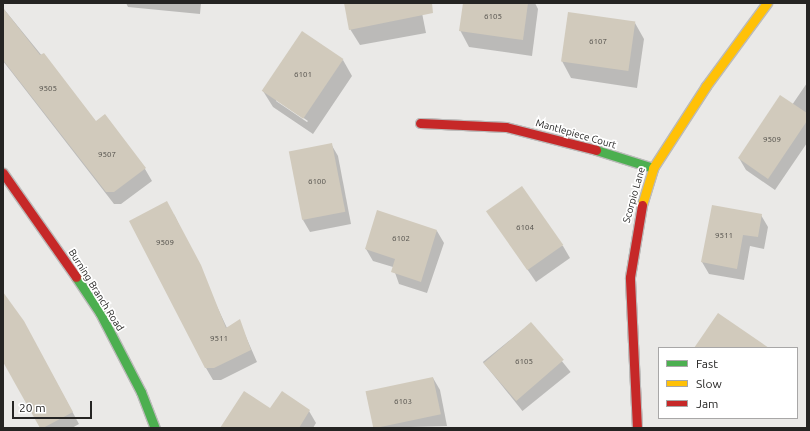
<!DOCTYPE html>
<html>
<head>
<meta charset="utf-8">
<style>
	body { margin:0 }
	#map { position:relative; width:810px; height:431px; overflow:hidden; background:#eae9e7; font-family:Ubuntu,sans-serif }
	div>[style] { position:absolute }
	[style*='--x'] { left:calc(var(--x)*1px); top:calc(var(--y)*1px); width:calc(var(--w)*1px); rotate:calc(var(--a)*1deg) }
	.shadow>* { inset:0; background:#0003; transform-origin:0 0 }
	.building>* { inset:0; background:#d1cabc; transform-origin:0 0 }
	.roads { filter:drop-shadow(1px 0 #bbbab9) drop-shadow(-1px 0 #bbbab9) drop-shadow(0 1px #bbbab9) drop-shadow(0 -1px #bbbab9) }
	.fast>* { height:9px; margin:-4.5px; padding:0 4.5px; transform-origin:4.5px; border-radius:4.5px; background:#4caf50 }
	.slow>* { height:9px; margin:-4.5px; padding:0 4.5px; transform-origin:4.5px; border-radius:4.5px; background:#ffc107 }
	.jam>* { height:9px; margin:-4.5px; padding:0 4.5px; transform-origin:4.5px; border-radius:4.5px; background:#c62828 }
	span { translate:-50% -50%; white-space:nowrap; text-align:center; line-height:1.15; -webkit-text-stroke:3.5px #fff; paint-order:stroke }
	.number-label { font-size:8px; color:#504e49 }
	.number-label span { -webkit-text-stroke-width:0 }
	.street-label { font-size:10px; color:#252423 }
	.frame { position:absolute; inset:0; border:4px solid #252423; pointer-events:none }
	.legend { position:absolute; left:658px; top:347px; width:140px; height:72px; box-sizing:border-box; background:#fff; border:1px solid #a8a7a7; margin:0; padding:5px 7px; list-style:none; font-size:12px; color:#252423 }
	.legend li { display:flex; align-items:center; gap:8px; height:20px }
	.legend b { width:20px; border:1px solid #a8a7a7 }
	.scale { position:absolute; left:12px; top:401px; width:80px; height:18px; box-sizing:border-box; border:2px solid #252423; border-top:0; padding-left:5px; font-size:12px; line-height:14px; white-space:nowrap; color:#252423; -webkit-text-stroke:3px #fff; paint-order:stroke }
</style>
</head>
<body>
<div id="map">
	<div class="shadow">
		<div style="clip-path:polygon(126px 3px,201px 3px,200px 14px,128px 7px)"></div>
		<div style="clip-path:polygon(345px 3px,420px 3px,426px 33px,360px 45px,350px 29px)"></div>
		<div style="clip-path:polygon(464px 3px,535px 3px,538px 9px,532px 56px,469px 47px,460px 30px)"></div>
		<div style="clip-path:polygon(3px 8px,96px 122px,105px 115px,145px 169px,152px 181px,121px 204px,114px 204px,3px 61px)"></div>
		<div style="clip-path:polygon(635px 23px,644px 39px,637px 88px,571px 78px,562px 61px)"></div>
		<div style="clip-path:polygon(evenodd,343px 60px,352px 76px,313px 134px,273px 107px,263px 91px,343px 60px,276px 99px,308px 121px,307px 122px,276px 101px,276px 99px)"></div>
		<div style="clip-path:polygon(807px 83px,807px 143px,775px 190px,746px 170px,739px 158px,792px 105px)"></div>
		<div style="clip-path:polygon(331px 144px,338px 156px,351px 224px,310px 232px,303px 220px)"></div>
		<div style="clip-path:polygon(488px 212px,563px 246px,570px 258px,536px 282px)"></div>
		<div style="clip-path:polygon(174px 214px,227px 328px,239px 321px,257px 362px,221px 380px,213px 380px,206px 368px)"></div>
		<div style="clip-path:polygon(761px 215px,768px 227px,764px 249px,750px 246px,744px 280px,709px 274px,702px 262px)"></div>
		<div style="clip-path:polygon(437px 231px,444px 243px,427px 293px,399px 284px,393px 267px,373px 261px,366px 249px)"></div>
		<div style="clip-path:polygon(3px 293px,30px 334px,79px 424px,72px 428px,41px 428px,3px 360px)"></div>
		<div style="left:531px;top:323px;width:63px;height:62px;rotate:51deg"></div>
		<div style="clip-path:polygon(433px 378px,440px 390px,447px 426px,373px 428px)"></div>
		<div style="clip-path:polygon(270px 410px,309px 411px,316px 423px,313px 428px,228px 428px)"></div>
	</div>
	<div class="building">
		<div style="clip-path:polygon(344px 3px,432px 3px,433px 13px,349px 30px)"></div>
		<div style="clip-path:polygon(463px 3px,528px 3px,523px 40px,459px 31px)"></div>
		<div style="clip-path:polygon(3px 8px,40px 55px,44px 53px,96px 121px,105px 114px,146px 168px,114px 192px,106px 192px,3px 60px)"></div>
		<div style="left:568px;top:12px;width:68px;height:50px;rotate:8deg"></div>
		<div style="left:302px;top:31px;width:50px;height:72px;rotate:34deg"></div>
		<div style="clip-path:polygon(780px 95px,807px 113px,807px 121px,768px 179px,738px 158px)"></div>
		<div style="left:332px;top:143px;width:70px;height:44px;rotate:79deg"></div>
		<div style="left:522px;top:186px;width:72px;height:44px;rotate:55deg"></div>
		<div style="clip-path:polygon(167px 201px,201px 265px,226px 328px,240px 319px,251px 350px,214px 368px,205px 368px,129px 221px)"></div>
		<div style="clip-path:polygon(712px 205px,762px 214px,758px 237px,743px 235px,737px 269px,701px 262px)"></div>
		<div style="clip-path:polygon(377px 210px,437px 230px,421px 282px,391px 272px,395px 259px,365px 249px)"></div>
		<div style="clip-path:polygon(3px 292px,24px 321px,73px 412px,43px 428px,40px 428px,3px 362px)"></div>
		<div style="clip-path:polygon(718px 313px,769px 348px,694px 348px)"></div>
		<div style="left:531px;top:322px;width:50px;height:63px;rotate:49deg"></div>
		<div style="left:433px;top:377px;width:38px;height:69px;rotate:78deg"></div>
		<div style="clip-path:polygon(244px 391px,270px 408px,282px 391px,310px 410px,299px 428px,220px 428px)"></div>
	</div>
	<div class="roads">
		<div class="fast">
			<div style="--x:596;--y:150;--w:60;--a:17.5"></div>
			<div style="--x:76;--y:277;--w:43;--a:56.3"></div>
			<div style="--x:100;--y:313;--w:89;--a:62.6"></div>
			<div style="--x:141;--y:392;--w:39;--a:69"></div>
		</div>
		<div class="slow">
			<div style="--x:642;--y:205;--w:39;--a:-73"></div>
			<div style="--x:653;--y:168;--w:98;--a:-57.1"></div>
			<div style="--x:706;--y:86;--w:103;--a:-53.7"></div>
		</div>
		<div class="jam">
			<div style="--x:420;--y:123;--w:86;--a:2.7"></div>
			<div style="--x:506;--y:127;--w:93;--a:14.3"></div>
			<div style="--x:3;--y:173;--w:127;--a:54.9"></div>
			<div style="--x:637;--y:428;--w:151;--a:-92.7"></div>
			<div style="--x:630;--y:277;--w:73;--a:-80.5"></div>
		</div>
	</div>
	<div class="number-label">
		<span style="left:493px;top:17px">6105</span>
		<span style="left:598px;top:42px">6107</span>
		<span style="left:303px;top:75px">6101</span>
		<span style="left:48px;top:89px">9505</span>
		<span style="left:772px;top:140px">9509</span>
		<span style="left:107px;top:155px">9507</span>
		<span style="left:317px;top:182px">6100</span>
		<span style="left:525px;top:228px">6104</span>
		<span style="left:724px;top:236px">9511</span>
		<span style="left:401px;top:239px">6102</span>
		<span style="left:165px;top:243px">9509</span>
		<span style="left:219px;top:339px">9511</span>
		<span style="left:524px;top:362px">6105</span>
		<span style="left:403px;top:402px">6103</span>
	</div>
	<div class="street-label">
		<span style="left:576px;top:134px;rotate:16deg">Mantlepiece Court</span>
		<span style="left:634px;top:195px;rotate:-74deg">Scorpio Lane</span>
		<span style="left:96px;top:290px;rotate:58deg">Burning Branch Road</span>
	</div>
	<div class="frame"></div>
	<ul class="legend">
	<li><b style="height:5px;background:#4caf50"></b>Fast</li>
	<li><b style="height:5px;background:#ffc107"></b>Slow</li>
	<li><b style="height:5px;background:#c62828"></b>Jam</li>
	</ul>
	<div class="scale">20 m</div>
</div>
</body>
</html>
